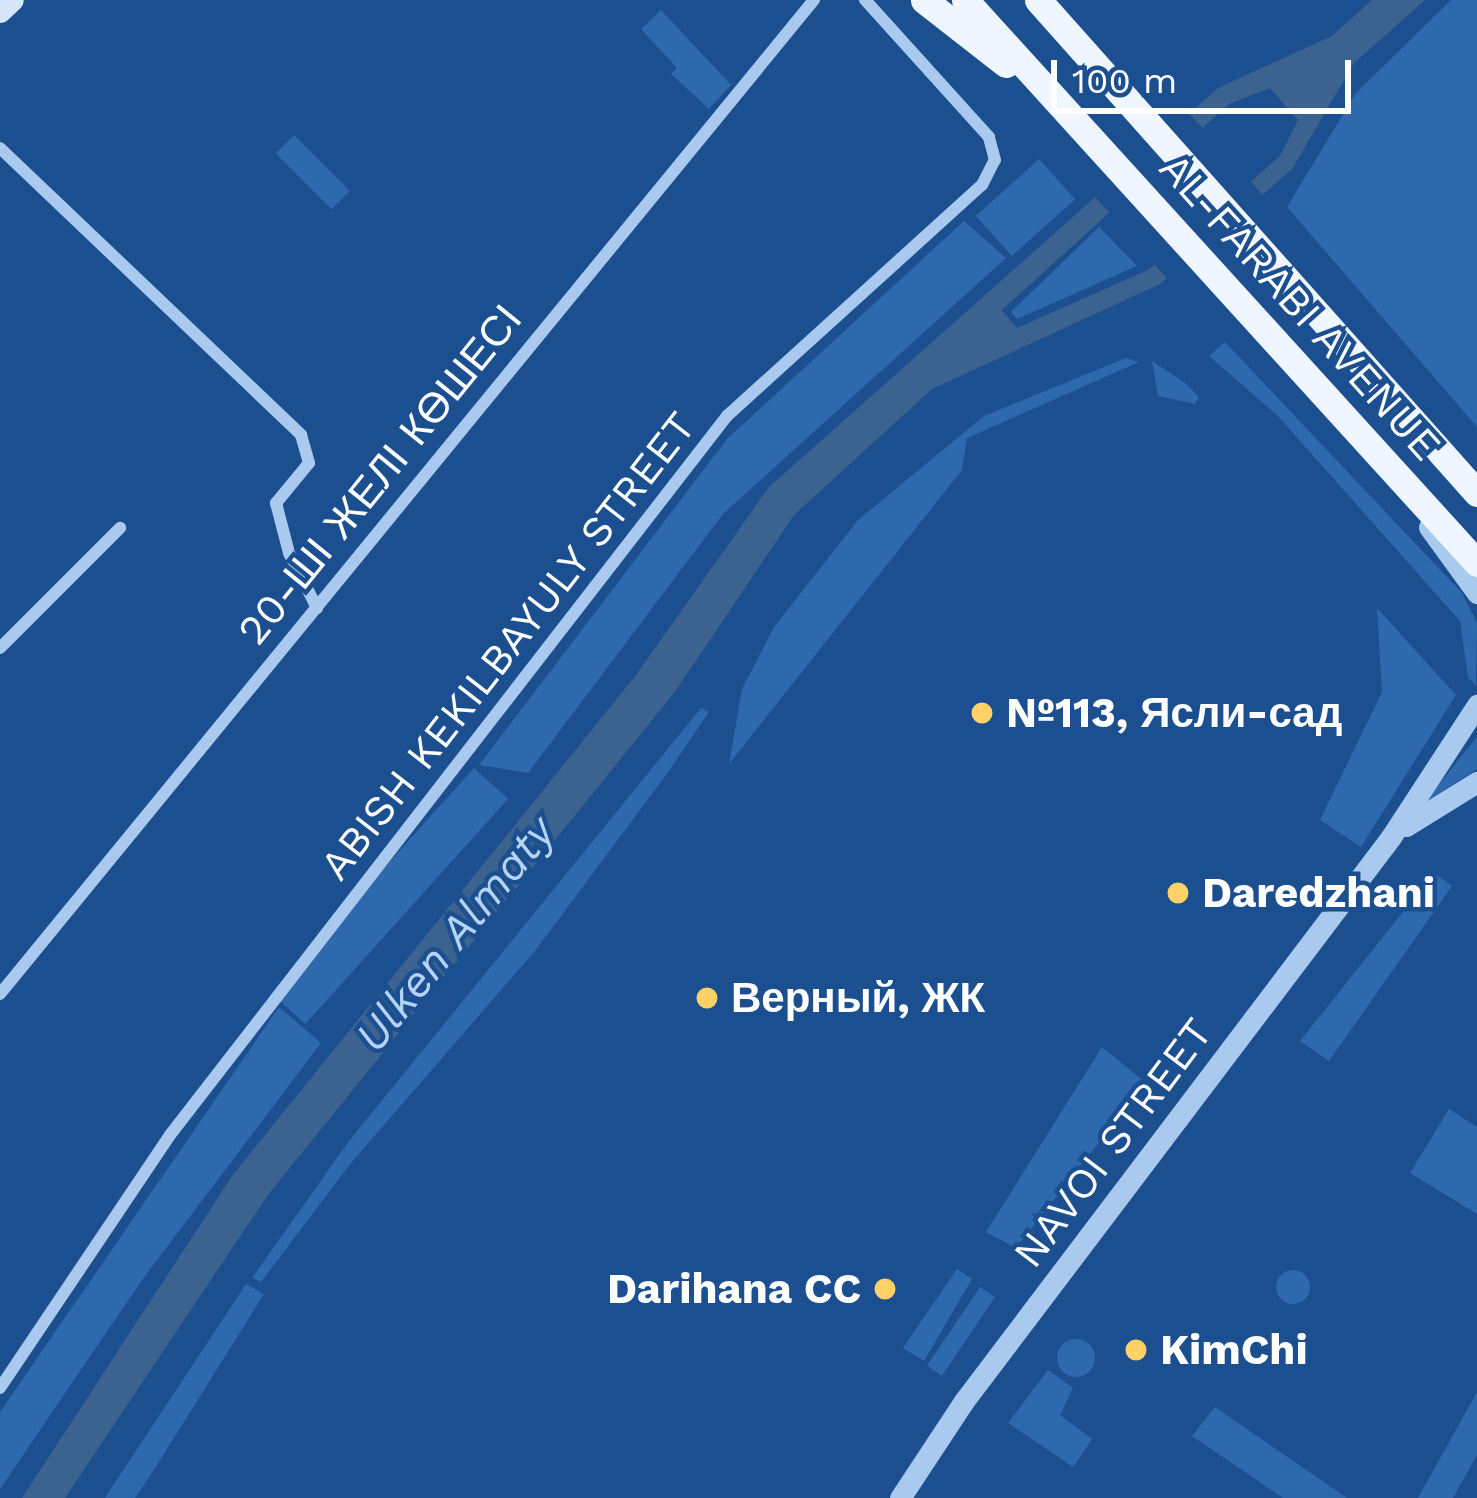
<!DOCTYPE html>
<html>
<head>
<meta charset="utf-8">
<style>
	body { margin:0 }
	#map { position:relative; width:1477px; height:1498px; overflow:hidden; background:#1b4f8f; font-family:"Work Sans",sans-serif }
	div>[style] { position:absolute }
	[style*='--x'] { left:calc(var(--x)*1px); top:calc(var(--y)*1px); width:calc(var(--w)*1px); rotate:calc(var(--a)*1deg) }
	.green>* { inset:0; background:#2e69ad; transform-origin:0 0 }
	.round { border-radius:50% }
	.water>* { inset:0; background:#3c6290 }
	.pier>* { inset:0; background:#1b4f8f; transform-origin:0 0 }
	.minor>* { height:12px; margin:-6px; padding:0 6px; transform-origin:6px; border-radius:6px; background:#a9c9ee }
	.tertiary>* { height:21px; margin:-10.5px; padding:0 10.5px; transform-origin:10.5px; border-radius:10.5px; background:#a9c9ee }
	.secondary>* { height:24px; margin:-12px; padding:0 12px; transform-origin:12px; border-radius:12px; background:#d6e6fa }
	.primary>* { height:27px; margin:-13.5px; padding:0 13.5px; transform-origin:13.5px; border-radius:13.5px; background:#f0f6ff }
	.dots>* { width:33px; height:33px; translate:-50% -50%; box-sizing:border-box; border:6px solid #1b4f8f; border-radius:50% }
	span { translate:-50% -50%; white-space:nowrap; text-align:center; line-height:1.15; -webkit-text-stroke:9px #1b4f8f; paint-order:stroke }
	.street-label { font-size:42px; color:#fff }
	.poi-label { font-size:42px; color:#fff; font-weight:700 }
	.left { translate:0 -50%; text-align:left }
	.right { translate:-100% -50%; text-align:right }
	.water-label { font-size:45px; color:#b5d3f5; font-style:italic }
	.scale { position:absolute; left:1051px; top:60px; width:300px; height:54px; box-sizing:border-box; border:6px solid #fff; border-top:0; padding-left:15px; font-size:36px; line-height:42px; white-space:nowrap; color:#fff; -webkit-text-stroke:9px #1b4f8f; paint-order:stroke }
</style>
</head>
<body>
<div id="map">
	<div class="green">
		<div style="clip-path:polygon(1451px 0,1477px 0,1477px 427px,1287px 207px,1356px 93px)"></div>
		<div style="clip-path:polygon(661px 10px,731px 85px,709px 109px,671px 74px,677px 68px,641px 29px)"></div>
		<div style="left:294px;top:135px;width:79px;height:26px;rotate:45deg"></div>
		<div style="left:1039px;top:159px;width:54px;height:85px;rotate:48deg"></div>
		<div style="clip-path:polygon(964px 221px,1006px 258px,723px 514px,528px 773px,479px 765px,727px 439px)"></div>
		<div style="clip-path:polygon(1099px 227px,1137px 266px,1017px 319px,1011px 312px)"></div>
		<div style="clip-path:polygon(1225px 342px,1462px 593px,1477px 623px,1476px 686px,1468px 677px,1460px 621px,1277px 415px,1209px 356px)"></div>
		<div style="clip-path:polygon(1126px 358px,1139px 362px,967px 438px,962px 470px,729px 764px,742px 689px,774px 627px,858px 520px,984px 416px)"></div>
		<div style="clip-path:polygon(1152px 361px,1184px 382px,1199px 397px,1195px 404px,1158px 396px)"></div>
		<div style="clip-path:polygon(1377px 608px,1456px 695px,1361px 847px,1320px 820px,1382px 692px)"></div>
		<div style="clip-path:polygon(701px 708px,709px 712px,669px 771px,535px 951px,351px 1163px,261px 1282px,252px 1278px,349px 1141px)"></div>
		<div style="clip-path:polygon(1477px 737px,1477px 769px,1422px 805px)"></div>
		<div style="left:474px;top:768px;width:46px;height:303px;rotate:42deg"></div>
		<div style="clip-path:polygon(1434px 873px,1452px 886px,1329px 1061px,1300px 1041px)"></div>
		<div style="clip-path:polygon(279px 1007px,321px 1043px,142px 1280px,0 1489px,0 1412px)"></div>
		<div style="clip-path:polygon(1102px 1047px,1146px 1083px,1016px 1248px,986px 1232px)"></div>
		<div style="clip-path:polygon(1449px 1109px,1477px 1127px,1477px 1214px,1410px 1173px)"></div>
		<div style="clip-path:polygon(957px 1269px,972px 1279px,924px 1361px,903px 1348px)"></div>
		<div class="round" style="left:1276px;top:1270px;width:34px;height:34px"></div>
		<div style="clip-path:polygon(246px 1284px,264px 1294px,157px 1465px,135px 1498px,105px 1498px)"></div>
		<div style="left:980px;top:1287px;width:18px;height:95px;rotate:34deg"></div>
		<div class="round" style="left:1057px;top:1339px;width:38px;height:38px"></div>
		<div style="clip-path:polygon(1048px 1370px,1073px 1388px,1060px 1415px,1092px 1439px,1073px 1467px,1008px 1423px)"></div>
		<div style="clip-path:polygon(1477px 1392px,1477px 1455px,1453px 1498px,1418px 1498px)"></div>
		<div style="clip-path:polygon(1215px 1407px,1347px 1498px,1283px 1498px,1192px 1436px)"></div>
	</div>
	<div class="water">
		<div style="clip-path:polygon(evenodd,1372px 0,1425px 0,1354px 63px,1292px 169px,1160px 284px,932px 389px,794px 515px,674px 693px,267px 1196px,65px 1498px,22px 1498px,232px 1176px,636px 675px,769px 487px,1218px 88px,1332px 36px,1372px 0,1270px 88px,1298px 120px,1280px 156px,1148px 270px,1017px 328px,1002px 310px,1229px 104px,1270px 88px)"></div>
	</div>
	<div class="pier">
		<div style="left:1185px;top:109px;width:33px;height:126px;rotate:47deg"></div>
		<div style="left:1247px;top:177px;width:29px;height:127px;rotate:49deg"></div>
	</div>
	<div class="minor">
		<div style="--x:0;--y:148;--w:416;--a:43.6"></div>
		<div style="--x:301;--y:435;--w:29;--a:74"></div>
		<div style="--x:309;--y:463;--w:52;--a:129.5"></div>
		<div style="--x:276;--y:503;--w:52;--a:75.4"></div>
		<div style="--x:289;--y:553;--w:62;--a:63"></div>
		<div style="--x:0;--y:648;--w:170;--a:-45"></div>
		<div style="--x:0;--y:994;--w:1285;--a:-50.69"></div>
		<div style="--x:0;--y:1388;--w:305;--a:-56.1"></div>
		<div style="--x:170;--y:1135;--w:910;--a:-52.24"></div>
		<div style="--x:727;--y:416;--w:344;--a:-42.2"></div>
		<div style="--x:982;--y:185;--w:28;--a:-63"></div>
		<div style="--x:995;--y:160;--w:24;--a:-105"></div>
		<div style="--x:989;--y:137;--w:185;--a:-132.1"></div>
	</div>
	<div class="tertiary">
		<div style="--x:1429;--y:527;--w:82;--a:54"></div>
		<div style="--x:1406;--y:826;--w:84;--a:-31.8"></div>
		<div style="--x:900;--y:1498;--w:116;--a:-56.6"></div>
		<div style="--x:964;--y:1401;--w:707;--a:-52.87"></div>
		<div style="--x:1391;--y:837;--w:158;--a:-56.9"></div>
	</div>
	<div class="secondary">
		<div style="--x:0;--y:11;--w:16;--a:-43"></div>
	</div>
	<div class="primary">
		<div style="--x:924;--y:0;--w:104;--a:38"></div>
		<div style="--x:965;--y:0;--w:761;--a:47.72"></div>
		<div style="--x:1038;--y:0;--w:660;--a:48.32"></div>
	</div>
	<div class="dots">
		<div style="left:982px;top:713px;background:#ffd166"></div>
		<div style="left:1178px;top:893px;background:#ffd166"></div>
		<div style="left:707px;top:998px;background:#ffd166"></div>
		<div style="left:885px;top:1289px;background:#ffd166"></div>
		<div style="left:1136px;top:1350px;background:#ffd166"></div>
	</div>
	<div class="street-label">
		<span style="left:1300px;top:307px;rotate:48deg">AL-FARABI AVENUE</span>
		<span style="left:380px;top:475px;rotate:-51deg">20-ШІ ЖЕЛІ КӨШЕСІ</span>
		<span style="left:508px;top:646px;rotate:-52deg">ABISH KEKILBAYULY STREET</span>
		<span style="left:1113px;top:1143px;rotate:-53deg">NAVOI STREET</span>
	</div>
	<div class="poi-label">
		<span class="left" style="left:1006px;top:713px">№113, Ясли-сад</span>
		<span class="left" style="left:1202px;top:893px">Daredzhani</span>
		<span class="left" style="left:731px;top:998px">Верный, ЖК</span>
		<span class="right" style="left:861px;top:1289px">Darihana CC</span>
		<span class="left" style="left:1160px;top:1350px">KimChi</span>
	</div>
	<div class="water-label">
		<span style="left:455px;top:934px;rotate:-51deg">Ulken Almaty</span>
	</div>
	<div class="scale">100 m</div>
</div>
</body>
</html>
